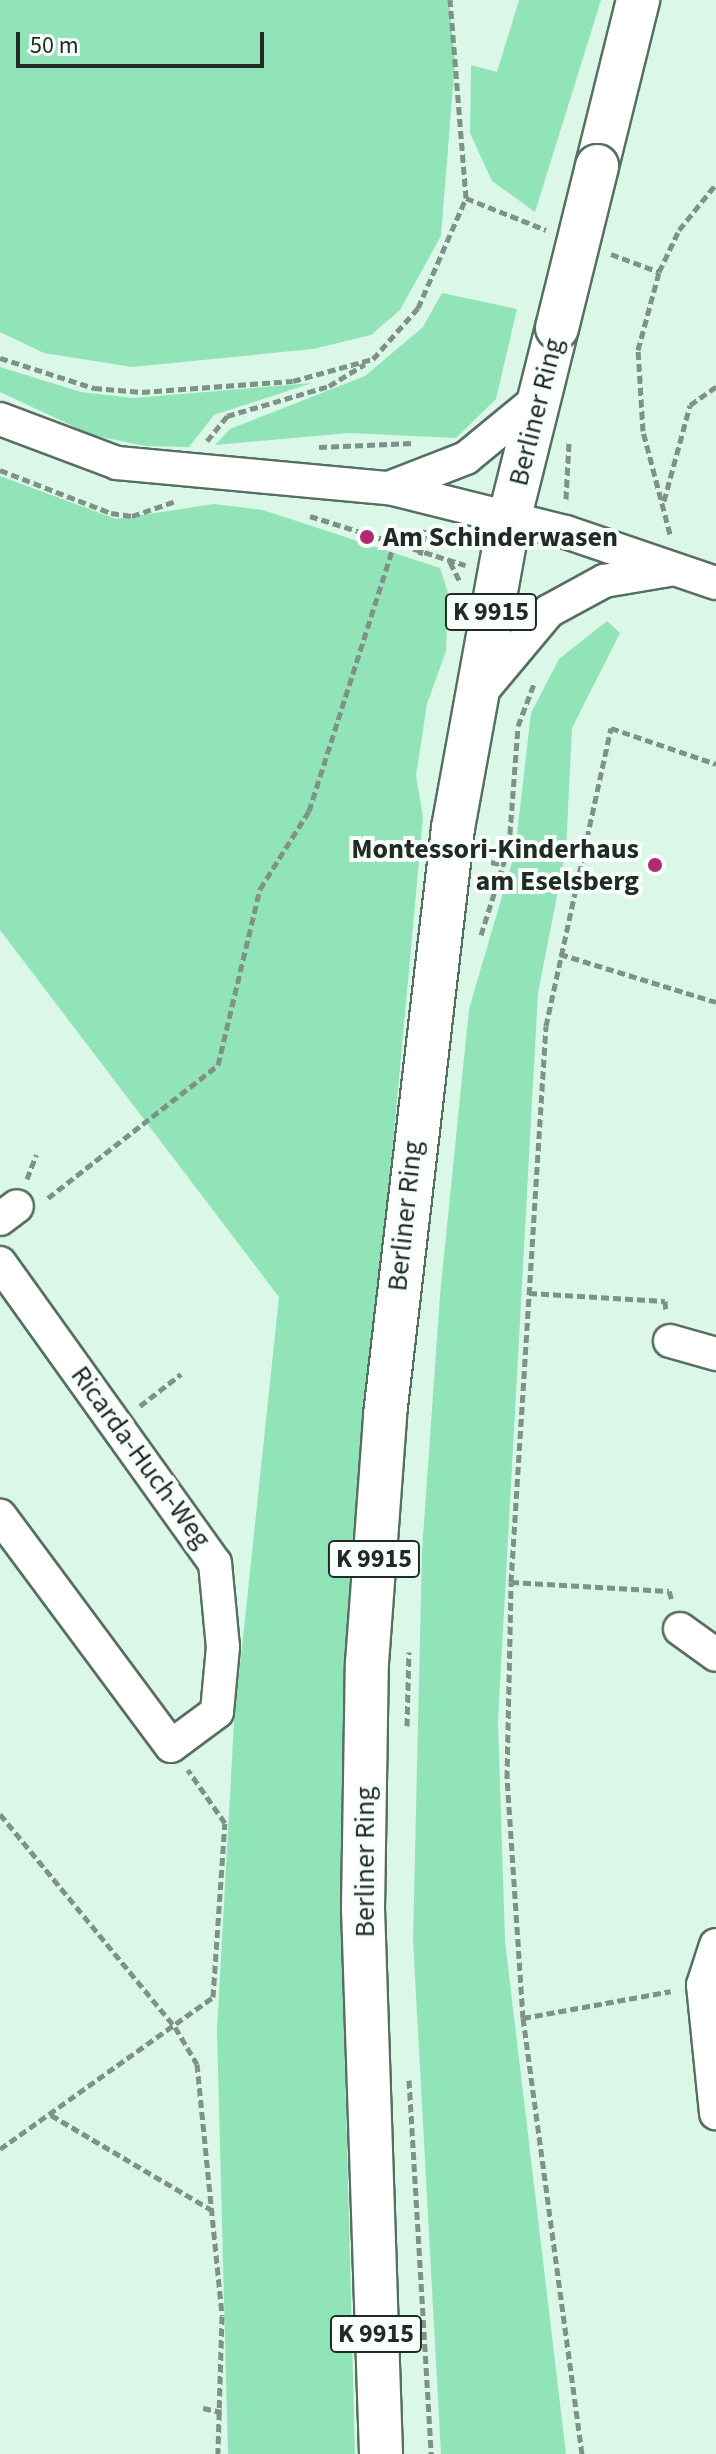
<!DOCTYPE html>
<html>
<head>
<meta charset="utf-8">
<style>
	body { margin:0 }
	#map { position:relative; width:716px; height:2454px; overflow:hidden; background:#dbf7e7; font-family:"Source Sans 3",sans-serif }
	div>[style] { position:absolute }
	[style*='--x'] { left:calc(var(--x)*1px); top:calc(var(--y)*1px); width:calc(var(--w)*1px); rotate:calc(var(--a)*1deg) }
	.green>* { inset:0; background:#91e4b8 }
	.path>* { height:5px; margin-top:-2.5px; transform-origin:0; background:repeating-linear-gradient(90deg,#7f9287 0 8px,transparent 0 12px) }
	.roads { filter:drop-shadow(2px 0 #566f61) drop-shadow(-2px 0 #566f61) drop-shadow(0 2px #566f61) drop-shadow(0 -2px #566f61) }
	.minor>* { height:32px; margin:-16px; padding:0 16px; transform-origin:16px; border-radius:16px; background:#fff }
	.major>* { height:42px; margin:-21px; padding:0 21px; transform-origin:21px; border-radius:21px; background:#fff }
	.bridges { filter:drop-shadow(2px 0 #566f61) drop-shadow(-2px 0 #566f61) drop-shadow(0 2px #566f61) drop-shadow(0 -2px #566f61) }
	.major-bridge>* { height:42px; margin:-21px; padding:0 21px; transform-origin:21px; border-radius:21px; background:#fff }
	.dots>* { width:22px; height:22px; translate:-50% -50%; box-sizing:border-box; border:4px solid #f8fefb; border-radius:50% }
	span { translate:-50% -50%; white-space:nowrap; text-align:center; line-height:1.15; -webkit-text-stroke:8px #f8fefb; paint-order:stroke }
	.shield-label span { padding:2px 6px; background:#f8fefb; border:2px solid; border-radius:6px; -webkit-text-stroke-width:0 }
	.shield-label { font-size:26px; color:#202b25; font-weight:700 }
	.street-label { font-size:28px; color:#202b25 }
	.poi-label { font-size:28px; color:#202b25; font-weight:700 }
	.left { translate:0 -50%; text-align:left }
	.right { translate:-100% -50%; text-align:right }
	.scale { position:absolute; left:16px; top:32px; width:248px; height:36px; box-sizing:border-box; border:4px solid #202b25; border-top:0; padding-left:10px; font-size:24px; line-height:28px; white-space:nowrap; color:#202b25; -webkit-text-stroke:6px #f8fefb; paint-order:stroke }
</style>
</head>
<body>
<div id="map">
	<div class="green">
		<div style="clip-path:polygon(0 0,449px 0,455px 61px,441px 236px,400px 310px,371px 335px,313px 349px,132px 367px,44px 353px,0 332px)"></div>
		<div style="clip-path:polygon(519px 0,601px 0,535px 212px,492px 181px,470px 133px,471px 65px,497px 72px)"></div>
		<div style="clip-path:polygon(442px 293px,517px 309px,496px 399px,456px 438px,349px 433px,215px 445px,230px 429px,365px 376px,423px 327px)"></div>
		<div style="clip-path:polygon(0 367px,81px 392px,133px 398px,312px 383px,214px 415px,189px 447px,145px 446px,92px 435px,0 392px)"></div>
		<div style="clip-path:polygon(0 476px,116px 519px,214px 504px,263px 510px,440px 568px,448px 593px,446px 651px,427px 704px,416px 776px,423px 817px,348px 1635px,341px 1912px,355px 2454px,228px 2454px,217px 2030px,234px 1723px,279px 1297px,0 930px)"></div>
		<div style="clip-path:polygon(607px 621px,620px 633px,572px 728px,566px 850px,538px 993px,498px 1721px,505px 1941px,566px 2454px,441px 2454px,413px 1940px,422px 1551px,440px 1295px,469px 1009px,515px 852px,531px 713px,559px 659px)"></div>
	</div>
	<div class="path">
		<div style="--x:466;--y:198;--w:86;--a:21.8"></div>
		<div style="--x:611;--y:254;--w:51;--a:20.6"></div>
		<div style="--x:0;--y:358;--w:99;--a:17.7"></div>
		<div style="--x:94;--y:388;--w:48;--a:4.8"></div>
		<div style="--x:142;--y:392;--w:151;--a:-4.2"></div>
		<div style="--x:293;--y:381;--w:83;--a:-15.4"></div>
		<div style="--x:373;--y:359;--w:68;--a:-48.6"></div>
		<div style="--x:418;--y:308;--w:120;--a:-66.4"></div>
		<div style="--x:466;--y:198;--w:199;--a:-94.6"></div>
		<div style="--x:207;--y:441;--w:32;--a:-51"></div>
		<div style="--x:227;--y:416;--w:106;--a:-16.4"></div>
		<div style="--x:329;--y:386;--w:42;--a:-31.4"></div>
		<div style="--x:319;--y:447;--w:94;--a:-2.4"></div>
		<div style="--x:0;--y:470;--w:119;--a:21.2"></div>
		<div style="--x:111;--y:513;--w:21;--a:8"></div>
		<div style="--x:132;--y:516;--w:46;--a:-18.8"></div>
		<div style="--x:566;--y:499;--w:58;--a:-87"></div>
		<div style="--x:664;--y:501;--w:99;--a:-74.8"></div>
		<div style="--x:690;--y:405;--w:32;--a:-35"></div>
		<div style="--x:310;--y:516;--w:163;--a:17.5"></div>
		<div style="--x:670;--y:534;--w:106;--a:-104.7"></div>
		<div style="--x:643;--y:431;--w:81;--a:-93.5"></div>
		<div style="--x:638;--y:350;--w:81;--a:-74.9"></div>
		<div style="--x:659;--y:272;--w:47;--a:-64.5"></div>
		<div style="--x:679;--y:230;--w:59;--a:-51.2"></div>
		<div style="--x:420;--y:555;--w:26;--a:-77"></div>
		<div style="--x:450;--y:562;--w:22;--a:63"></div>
		<div style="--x:491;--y:862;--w:13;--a:13"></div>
		<div style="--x:481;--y:935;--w:93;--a:-72.5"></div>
		<div style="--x:509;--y:846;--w:120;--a:-85.7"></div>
		<div style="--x:518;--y:726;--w:48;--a:-69.3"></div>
		<div style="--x:560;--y:954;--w:163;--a:17.1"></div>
		<div style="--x:27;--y:1179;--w:26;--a:-69"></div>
		<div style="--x:48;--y:1198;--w:216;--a:-38"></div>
		<div style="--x:218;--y:1065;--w:181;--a:-76.6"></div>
		<div style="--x:260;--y:889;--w:92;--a:-57.9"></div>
		<div style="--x:309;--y:811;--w:277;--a:-72.3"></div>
		<div style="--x:529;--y:1293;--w:136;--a:3.4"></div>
		<div style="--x:665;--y:1301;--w:11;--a:85"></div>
		<div style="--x:140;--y:1406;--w:52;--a:-38"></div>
		<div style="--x:511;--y:1582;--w:158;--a:3.3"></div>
		<div style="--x:669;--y:1591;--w:9;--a:72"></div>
		<div style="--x:407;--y:1726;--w:74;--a:-88.5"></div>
		<div style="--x:0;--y:1814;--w:276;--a:50.6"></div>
		<div style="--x:175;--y:2027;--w:43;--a:59.3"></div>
		<div style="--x:197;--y:2064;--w:253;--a:84.3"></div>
		<div style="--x:222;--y:2316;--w:138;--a:91.7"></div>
		<div style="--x:523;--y:2018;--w:150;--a:-10.3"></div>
		<div style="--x:409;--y:2080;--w:375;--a:86.6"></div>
		<div style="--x:51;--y:2115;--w:185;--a:30.6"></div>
		<div style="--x:0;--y:2149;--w:262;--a:-35.5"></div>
		<div style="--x:213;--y:1997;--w:174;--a:-86.1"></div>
		<div style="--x:225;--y:1823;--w:65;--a:-124.9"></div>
		<div style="--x:203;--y:2408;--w:19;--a:12"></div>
		<div style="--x:582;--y:2454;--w:440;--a:-97.7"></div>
		<div style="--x:523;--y:2018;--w:241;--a:-93.8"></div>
		<div style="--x:507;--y:1778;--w:196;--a:-88.8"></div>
		<div style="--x:511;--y:1582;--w:557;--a:-86.4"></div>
		<div style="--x:546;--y:1026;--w:305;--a:-77.7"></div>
		<div style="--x:611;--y:728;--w:111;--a:18.9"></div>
	</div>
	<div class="roads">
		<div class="minor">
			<div style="--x:0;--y:419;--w:125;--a:20.6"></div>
			<div style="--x:117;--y:463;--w:273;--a:5.3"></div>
			<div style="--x:389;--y:488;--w:182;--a:14"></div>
			<div style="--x:566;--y:532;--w:158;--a:18.8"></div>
			<div style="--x:389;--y:488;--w:83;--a:-21.3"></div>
			<div style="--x:466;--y:458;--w:94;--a:-39.4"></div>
			<div style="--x:482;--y:691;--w:104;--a:-50.1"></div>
			<div style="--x:549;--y:611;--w:63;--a:-28.6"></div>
			<div style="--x:604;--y:581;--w:66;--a:-9.6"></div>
			<div style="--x:0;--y:1219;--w:21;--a:-37"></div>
			<div style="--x:0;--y:1263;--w:369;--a:54.4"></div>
			<div style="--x:215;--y:1563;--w:84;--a:84.6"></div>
			<div style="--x:223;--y:1647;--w:65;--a:95.3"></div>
			<div style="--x:217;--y:1712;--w:57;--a:143.5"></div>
			<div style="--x:171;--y:1746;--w:287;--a:-126.6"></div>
			<div style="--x:670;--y:1341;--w:48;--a:15.8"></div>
			<div style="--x:680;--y:1629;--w:44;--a:35.8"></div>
			<div style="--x:716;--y:1945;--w:42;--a:108"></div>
			<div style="--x:703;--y:1985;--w:129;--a:84.2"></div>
		</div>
		<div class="major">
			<div style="--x:597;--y:166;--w:171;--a:-76.1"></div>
			<div style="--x:381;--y:2454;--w:545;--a:-91.89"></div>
			<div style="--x:363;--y:1909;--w:246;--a:-89.1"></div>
			<div style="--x:367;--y:1663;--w:249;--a:-85.8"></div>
			<div style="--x:385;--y:1415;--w:591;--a:-83.39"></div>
			<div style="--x:453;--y:828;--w:313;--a:-79.7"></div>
			<div style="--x:509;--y:520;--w:198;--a:-76"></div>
		</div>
	</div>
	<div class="bridges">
		<div class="major-bridge">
			<div style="--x:557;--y:328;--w:167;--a:-76.1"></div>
		</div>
	</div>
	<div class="dots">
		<div style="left:367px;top:537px;background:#b02a70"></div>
		<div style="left:655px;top:865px;background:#b02a70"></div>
	</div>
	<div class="shield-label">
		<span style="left:491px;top:612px">K 9915</span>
		<span style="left:374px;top:1559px">K 9915</span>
		<span style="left:376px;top:2334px">K 9915</span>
	</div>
	<div class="street-label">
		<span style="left:536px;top:412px;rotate:-76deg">Berliner Ring</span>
		<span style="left:405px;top:1216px;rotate:-84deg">Berliner Ring</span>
		<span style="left:141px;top:1457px;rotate:54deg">Ricarda-Huch-Weg</span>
		<span style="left:365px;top:1862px;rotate:-90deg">Berliner Ring</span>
	</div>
	<div class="poi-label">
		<span class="left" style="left:383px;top:537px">Am Schinderwasen</span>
		<span class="right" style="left:639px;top:865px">Montessori-Kinderhaus<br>am Eselsberg</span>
	</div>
	<div class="scale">50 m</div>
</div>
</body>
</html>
